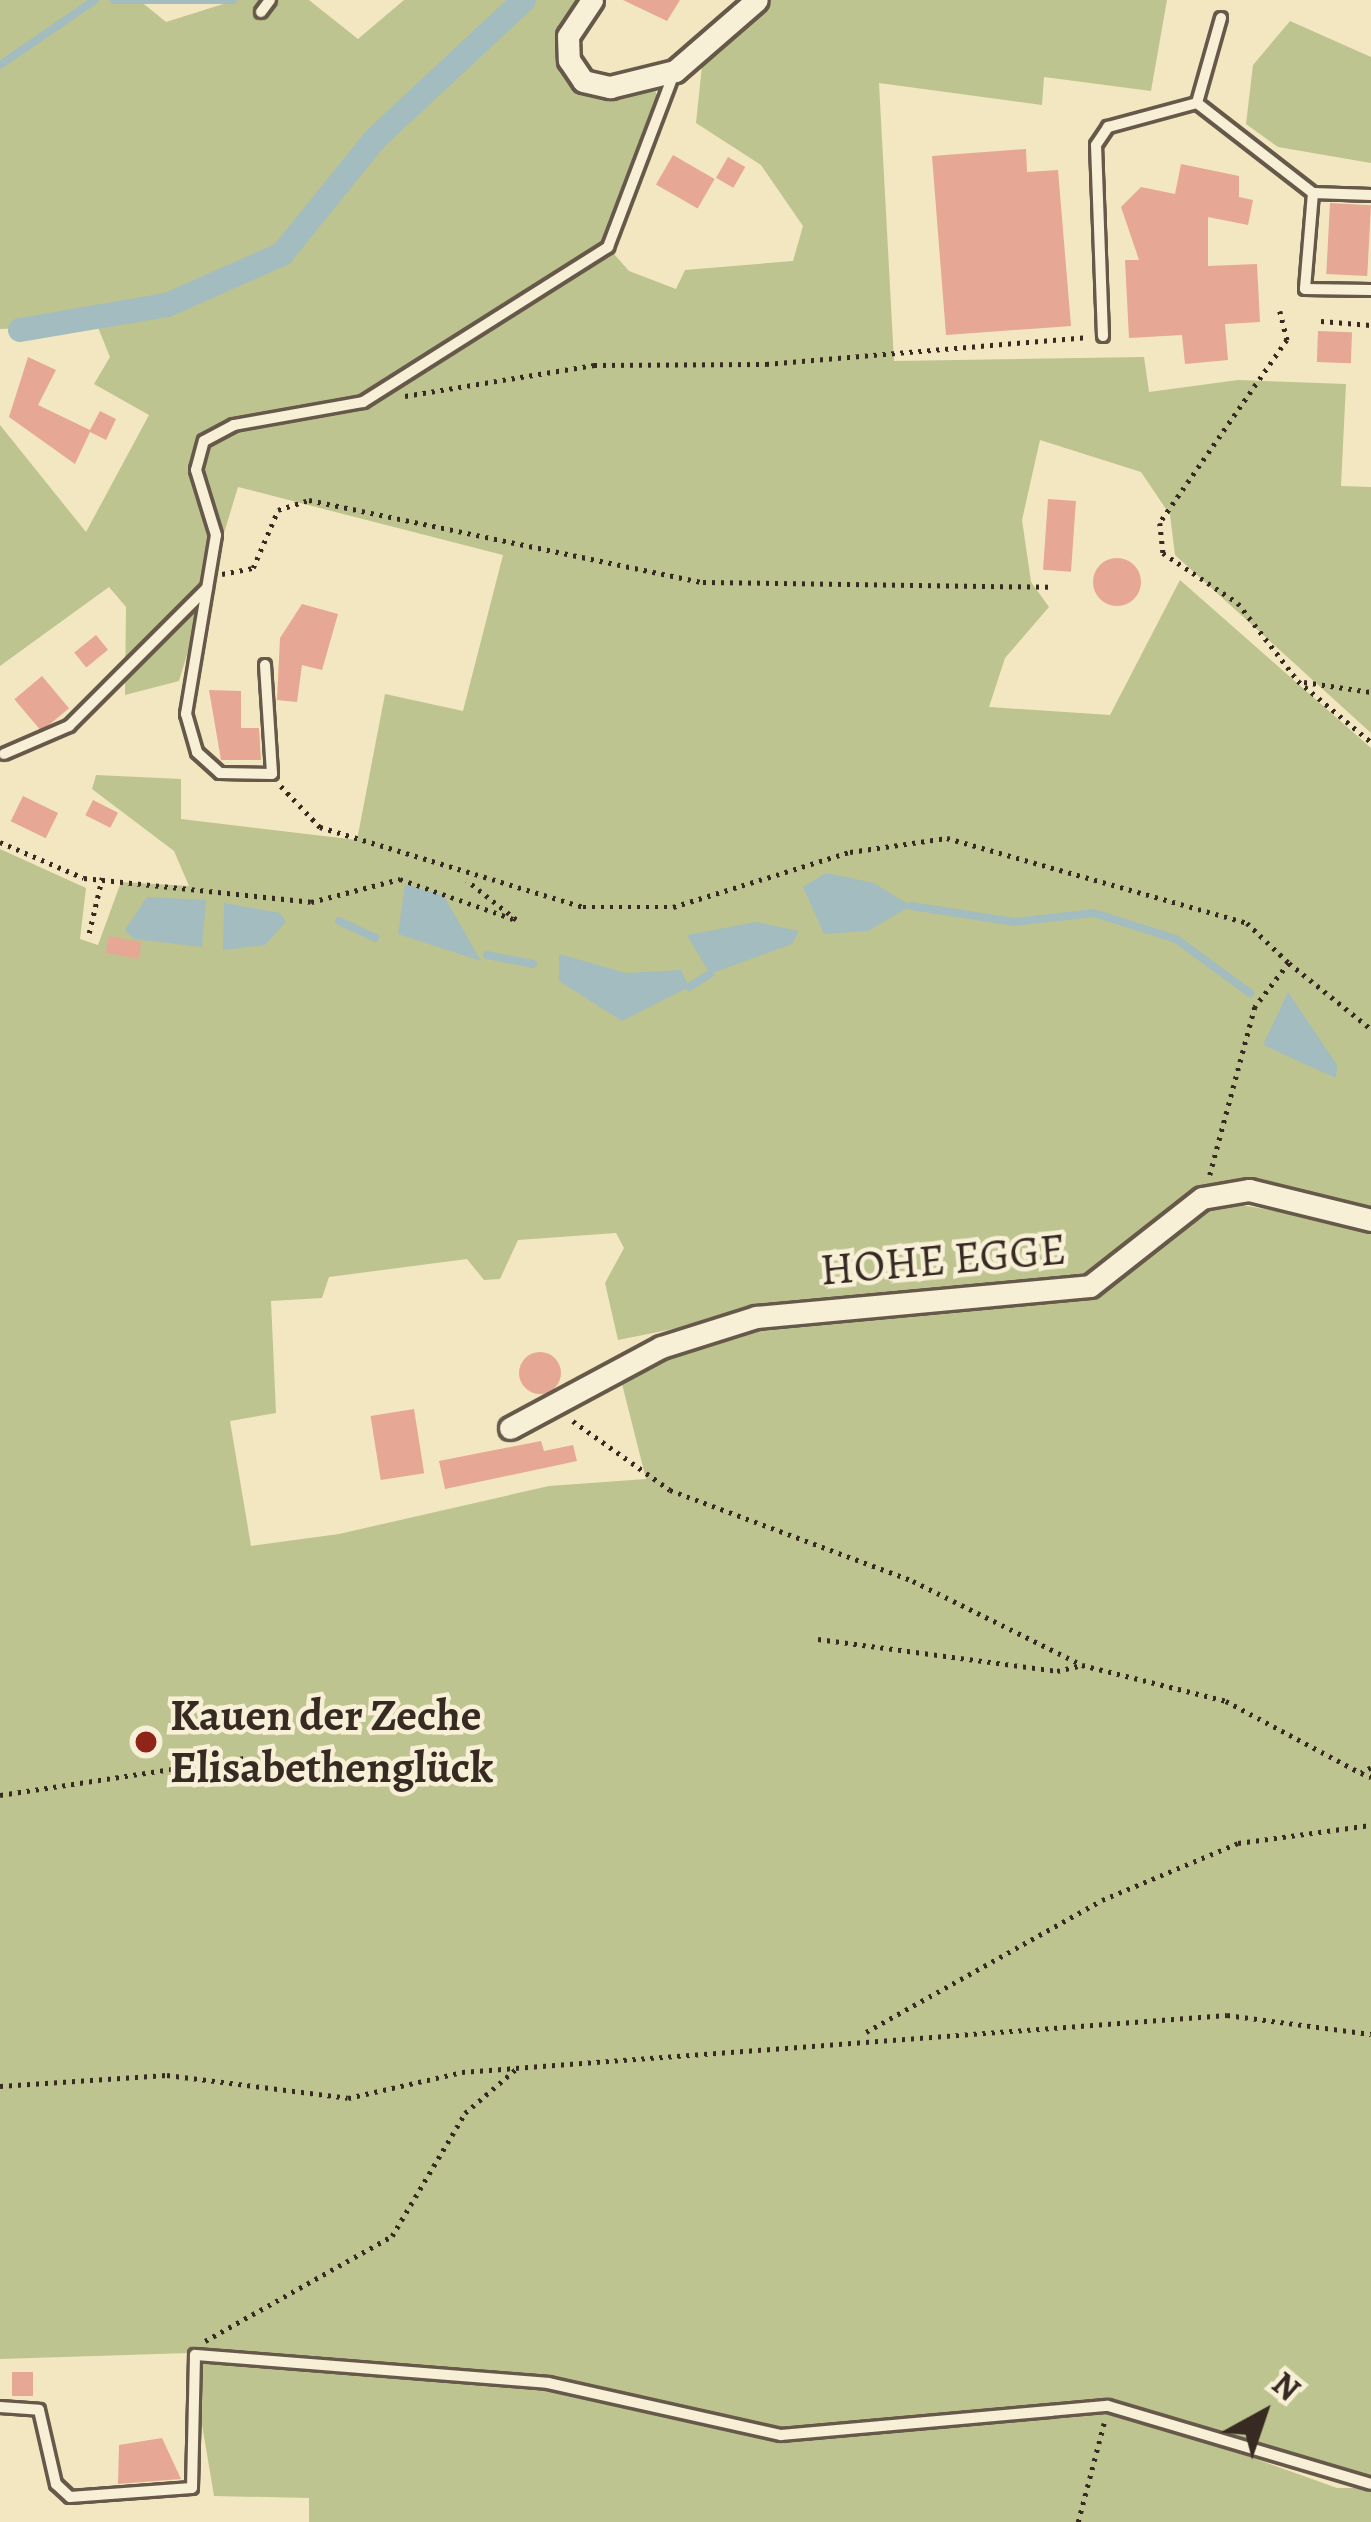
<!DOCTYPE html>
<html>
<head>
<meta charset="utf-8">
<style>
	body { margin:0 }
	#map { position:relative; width:1371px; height:2522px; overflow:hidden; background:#f2e7c0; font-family:Alegreya,serif }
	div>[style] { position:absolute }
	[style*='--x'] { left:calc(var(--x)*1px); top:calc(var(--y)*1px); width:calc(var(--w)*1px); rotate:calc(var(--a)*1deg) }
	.green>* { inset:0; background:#bec490 }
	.water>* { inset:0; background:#a2bcbf }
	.stream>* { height:8px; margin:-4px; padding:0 4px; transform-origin:4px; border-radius:4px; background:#a2bcbf }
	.canal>* { height:24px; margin:-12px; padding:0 12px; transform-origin:12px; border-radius:12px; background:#a2bcbf }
	.building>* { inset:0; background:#e6a794; transform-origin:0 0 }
	.round { border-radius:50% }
	.path>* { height:4.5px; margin-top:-2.25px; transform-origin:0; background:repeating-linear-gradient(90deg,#372a22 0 3px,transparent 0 9px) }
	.roads { filter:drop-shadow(3px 0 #66594a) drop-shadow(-3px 0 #66594a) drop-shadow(0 3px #66594a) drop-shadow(0 -3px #66594a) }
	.service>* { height:10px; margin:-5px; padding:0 5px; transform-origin:5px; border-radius:5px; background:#f7efd6 }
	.minor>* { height:21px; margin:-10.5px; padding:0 10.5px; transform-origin:10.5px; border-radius:10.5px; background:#f7efd6 }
	.dots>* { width:33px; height:33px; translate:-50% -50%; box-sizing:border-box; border:6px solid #f7efd6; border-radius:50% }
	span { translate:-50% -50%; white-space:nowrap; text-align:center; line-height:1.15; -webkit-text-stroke:9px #f7efd6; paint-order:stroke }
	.street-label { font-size:45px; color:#372a22 }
	.poi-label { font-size:45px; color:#372a22; font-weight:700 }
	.left { translate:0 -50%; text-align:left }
	.north { position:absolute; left:1203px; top:2354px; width:120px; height:120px; -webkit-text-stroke:9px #f7efd6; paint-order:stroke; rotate:40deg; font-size:33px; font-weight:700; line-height:48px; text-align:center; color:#372a22 }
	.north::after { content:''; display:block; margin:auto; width:42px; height:54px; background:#372a22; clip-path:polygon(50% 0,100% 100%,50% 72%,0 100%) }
</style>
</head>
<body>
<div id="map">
	<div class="green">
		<div style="clip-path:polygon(0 0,139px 0,166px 22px,236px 0,309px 0,358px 39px,404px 0,582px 0,557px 49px,559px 70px,581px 92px,655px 90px,658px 99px,606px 245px,629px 271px,676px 289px,685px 270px,793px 261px,803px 226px,761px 165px,696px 123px,702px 66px,766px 0,1167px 0,1151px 91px,1044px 77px,1042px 105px,879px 83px,894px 361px,1144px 357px,1149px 392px,1238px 380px,1346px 384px,1341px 486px,1371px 487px,1371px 733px,1175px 555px,1170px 515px,1141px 472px,1040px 440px,1022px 520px,1031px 582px,1049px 607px,1005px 658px,989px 707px,1110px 715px,1180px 580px,1371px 748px,1371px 1213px,1227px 1183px,1090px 1281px,758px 1312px,618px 1340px,605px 1283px,624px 1248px,616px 1233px,518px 1240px,500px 1279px,484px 1280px,467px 1259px,329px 1277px,322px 1298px,271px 1301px,276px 1413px,230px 1421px,251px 1546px,339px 1534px,549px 1486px,646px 1479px,619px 1372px,757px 1321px,1072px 1299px,1125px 1273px,1185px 1215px,1223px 1202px,1371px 1227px,1371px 2479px,1108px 2402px,781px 2432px,548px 2383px,781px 2435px,1108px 2406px,1337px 2488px,1371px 2488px,1371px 2522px,309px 2522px,309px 2498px,214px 2496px,190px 2353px,0 2359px,0 849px,86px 888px,80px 939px,98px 945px,121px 882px,189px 886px,174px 851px,92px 789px,96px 775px,181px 779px,181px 819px,357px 840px,385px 694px,463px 711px,503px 555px,238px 487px,179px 681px,125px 695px,126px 607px,109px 587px,0 666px,0 425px,86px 532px,149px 415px,94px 384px,110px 357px,97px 325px,0 329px)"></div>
		<div style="clip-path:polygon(1290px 21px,1371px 57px,1371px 163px,1278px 147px,1246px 124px,1253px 65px)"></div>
	</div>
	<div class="water">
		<div style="clip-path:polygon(826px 873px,874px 883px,911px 906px,868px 931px,824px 934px,803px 887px)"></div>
		<div style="clip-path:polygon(405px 884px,444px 896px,481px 961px,398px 934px)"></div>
		<div style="clip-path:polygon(147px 897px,206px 900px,202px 947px,134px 939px,125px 930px)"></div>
		<div style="clip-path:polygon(224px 903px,280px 913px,286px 922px,265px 945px,223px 950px)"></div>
		<div style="clip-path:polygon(756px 922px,799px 931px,792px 944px,710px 974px,687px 935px)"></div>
		<div style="clip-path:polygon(559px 954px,626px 973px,681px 970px,689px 987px,622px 1021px,559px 981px)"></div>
		<div style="clip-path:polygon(1288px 992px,1337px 1065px,1336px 1078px,1263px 1045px)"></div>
	</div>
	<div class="stream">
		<div style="--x:114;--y:0;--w:119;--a:0"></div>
		<div style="--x:0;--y:65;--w:115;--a:-34.4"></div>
		<div style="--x:911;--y:906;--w:104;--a:8.8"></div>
		<div style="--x:1014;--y:922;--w:81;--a:-6.4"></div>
		<div style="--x:1094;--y:913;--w:86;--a:17.6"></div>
		<div style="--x:1176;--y:939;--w:92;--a:36.1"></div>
		<div style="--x:339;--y:921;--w:40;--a:25"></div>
		<div style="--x:487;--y:955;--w:47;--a:11.1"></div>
		<div style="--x:689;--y:987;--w:25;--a:-32"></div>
	</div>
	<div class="canal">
		<div style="--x:20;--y:330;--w:149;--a:-9.7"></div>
		<div style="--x:167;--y:305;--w:126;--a:-23.9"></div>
		<div style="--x:282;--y:254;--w:148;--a:-51"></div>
		<div style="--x:375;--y:139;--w:204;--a:-43"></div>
	</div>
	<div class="building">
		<div style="clip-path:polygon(623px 0,680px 0,667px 21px)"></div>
		<div style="clip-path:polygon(1026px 149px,1027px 172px,1058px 170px,1071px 326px,946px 335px,932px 156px)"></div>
		<div style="left:673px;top:155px;width:48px;height:34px;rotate:30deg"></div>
		<div style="left:728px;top:157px;width:20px;height:24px;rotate:30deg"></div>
		<div style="clip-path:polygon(1181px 164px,1239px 176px,1239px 197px,1253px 200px,1248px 225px,1208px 217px,1208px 266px,1257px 264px,1260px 322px,1225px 324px,1228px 360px,1185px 364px,1182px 335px,1129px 338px,1125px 260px,1139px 260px,1121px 207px,1141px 187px,1175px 194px)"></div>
		<div style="left:1330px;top:203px;width:41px;height:71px;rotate:3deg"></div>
		<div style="left:1318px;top:331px;width:34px;height:31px;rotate:2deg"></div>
		<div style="clip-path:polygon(28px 357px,56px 370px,38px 405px,90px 430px,100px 411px,116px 419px,106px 440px,90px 432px,75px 464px,9px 417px)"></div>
		<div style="left:1048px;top:499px;width:28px;height:71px;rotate:4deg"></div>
		<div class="round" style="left:1093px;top:558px;width:48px;height:48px"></div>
		<div style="clip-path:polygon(302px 604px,338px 614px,322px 670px,302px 665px,297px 702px,277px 700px,280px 638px)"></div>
		<div style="left:96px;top:635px;width:19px;height:28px;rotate:51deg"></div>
		<div style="left:42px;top:676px;width:42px;height:36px;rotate:50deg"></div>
		<div style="clip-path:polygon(209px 690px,241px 691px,241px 728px,259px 728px,261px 760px,221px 760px)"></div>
		<div style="left:23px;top:796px;width:39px;height:28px;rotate:26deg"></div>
		<div style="left:93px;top:800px;width:28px;height:17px;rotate:27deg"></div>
		<div style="left:109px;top:936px;width:33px;height:17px;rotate:11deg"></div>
		<div class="round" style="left:519px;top:1352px;width:42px;height:42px"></div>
		<div style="left:414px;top:1409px;width:65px;height:44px;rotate:81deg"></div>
		<div style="clip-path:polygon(541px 1441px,544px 1451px,573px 1445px,577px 1461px,445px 1489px,439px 1461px)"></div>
		<div style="left:12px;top:2372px;width:21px;height:24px"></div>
		<div style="clip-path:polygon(162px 2438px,181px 2479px,118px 2484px,119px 2445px)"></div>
	</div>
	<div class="path">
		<div style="--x:1280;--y:311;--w:30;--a:76"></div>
		<div style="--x:1287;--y:340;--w:223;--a:124.8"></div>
		<div style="--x:1160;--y:523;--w:30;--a:84"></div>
		<div style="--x:1163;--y:553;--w:90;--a:33.7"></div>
		<div style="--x:1238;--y:603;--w:98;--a:52.4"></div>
		<div style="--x:1298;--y:681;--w:95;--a:39.9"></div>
		<div style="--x:1321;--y:321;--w:50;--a:4.6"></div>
		<div style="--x:405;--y:396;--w:192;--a:-9.3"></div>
		<div style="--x:594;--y:365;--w:172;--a:-0.3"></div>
		<div style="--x:766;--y:364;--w:321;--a:-4.8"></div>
		<div style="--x:222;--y:574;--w:32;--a:-11"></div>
		<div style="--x:253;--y:568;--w:63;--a:-66.7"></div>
		<div style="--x:278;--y:510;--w:33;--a:-18"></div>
		<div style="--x:309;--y:500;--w:402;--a:11.8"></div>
		<div style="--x:703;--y:582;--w:349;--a:0.8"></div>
		<div style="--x:1304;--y:682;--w:68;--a:8.5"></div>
		<div style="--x:281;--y:786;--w:57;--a:46.4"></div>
		<div style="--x:320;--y:827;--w:275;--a:16.9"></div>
		<div style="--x:583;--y:907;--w:90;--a:0"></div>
		<div style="--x:673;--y:907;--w:185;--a:-17.3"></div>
		<div style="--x:850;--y:852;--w:98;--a:-8.2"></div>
		<div style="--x:947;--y:838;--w:312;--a:15.8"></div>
		<div style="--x:1247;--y:923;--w:58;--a:43.6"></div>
		<div style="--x:1289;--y:963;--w:56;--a:127.7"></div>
		<div style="--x:1255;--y:1007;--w:174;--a:105"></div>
		<div style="--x:0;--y:842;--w:91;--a:23.2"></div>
		<div style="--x:84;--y:878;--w:228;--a:6"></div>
		<div style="--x:311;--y:902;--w:92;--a:-14.5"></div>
		<div style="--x:400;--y:879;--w:123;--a:19.5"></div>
		<div style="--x:516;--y:920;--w:63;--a:-141.5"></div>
		<div style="--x:89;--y:933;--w:57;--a:-76.7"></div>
		<div style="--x:1289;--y:963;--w:105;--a:38.8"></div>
		<div style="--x:573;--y:1421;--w:119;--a:35.4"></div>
		<div style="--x:670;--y:1490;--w:259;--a:20.5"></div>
		<div style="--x:913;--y:1581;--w:189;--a:26.4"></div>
		<div style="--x:1082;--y:1665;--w:148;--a:14"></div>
		<div style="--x:1226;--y:1701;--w:153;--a:28.1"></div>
		<div style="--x:818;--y:1639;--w:241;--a:7.6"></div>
		<div style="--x:1057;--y:1671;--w:26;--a:-13"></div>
		<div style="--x:1371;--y:1768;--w:11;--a:153"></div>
		<div style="--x:1361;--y:1773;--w:11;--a:22"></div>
		<div style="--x:0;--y:1795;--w:249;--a:-8.6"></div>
		<div style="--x:866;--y:2032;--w:270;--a:-29.2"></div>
		<div style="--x:1102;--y:1900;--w:147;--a:-22.7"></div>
		<div style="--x:1238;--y:1843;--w:134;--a:-7.7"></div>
		<div style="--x:0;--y:2086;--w:167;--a:-3.8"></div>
		<div style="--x:167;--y:2075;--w:182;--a:7.2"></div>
		<div style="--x:348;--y:2098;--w:117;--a:-12.8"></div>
		<div style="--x:462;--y:2072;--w:767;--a:-4.26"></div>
		<div style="--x:1227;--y:2015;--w:145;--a:7.5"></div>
		<div style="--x:205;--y:2341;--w:214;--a:-29.3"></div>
		<div style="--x:392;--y:2236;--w:143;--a:-59.3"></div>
		<div style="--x:465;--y:2113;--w:67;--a:-40.8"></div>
		<div style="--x:1078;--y:2522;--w:102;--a:-75.3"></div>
	</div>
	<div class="roads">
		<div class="service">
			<div style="--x:261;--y:12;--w:15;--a:-53"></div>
			<div style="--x:1221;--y:18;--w:88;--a:105.8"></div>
			<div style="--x:1197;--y:103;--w:147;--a:37.8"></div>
			<div style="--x:1313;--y:193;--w:58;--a:2"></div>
			<div style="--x:1313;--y:193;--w:96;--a:94.8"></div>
			<div style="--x:1305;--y:289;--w:66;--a:0.9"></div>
			<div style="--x:1103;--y:336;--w:191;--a:-92.1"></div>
			<div style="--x:1096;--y:145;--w:22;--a:-56"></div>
			<div style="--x:1108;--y:127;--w:92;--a:-15.1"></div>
			<div style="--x:265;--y:665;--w:109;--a:86.3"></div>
			<div style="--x:272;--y:774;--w:52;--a:-178.9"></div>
			<div style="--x:220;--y:773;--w:31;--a:-138"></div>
			<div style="--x:197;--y:752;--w:40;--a:-106"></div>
			<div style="--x:186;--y:714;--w:181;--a:-80.5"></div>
			<div style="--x:216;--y:535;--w:68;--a:-107.1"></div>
			<div style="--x:196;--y:470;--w:30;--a:-75"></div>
			<div style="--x:204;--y:441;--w:34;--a:-28"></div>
			<div style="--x:234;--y:425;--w:131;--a:-10.1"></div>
			<div style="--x:363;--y:402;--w:290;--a:-32.3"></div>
			<div style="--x:608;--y:247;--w:186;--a:-69.2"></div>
			<div style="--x:4;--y:754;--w:71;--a:-23.3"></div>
			<div style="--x:69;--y:726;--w:195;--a:-45"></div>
			<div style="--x:0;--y:2407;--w:39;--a:4"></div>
			<div style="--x:39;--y:2410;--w:76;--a:77.1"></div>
			<div style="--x:56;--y:2484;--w:19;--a:43"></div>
			<div style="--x:70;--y:2497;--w:122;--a:-4.2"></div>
			<div style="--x:192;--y:2488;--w:133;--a:-88.7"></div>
			<div style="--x:195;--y:2355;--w:354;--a:4.5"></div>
			<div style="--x:548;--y:2383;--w:239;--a:12.6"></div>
			<div style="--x:781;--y:2435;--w:328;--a:-5.1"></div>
			<div style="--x:1108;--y:2406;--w:274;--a:16.5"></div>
		</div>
		<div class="minor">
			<div style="--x:592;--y:0;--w:43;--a:123.7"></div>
			<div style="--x:568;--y:36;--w:24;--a:88"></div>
			<div style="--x:569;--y:60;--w:25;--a:56"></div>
			<div style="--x:583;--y:81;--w:28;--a:13"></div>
			<div style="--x:610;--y:87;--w:67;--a:-13.8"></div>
			<div style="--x:675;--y:71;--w:108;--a:-40.9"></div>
			<div style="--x:510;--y:1428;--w:171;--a:-28.2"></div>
			<div style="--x:661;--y:1347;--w:100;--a:-17.5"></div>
			<div style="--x:756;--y:1317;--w:335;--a:-5.3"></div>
			<div style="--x:1090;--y:1286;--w:142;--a:-38.2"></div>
			<div style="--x:1202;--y:1198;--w:48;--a:-9.7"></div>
			<div style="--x:1249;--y:1190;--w:126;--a:13.8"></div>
		</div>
	</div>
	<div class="dots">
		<div style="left:146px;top:1742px;background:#8f2418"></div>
	</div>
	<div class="street-label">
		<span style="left:943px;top:1260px;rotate:-5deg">HOHE EGGE</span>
	</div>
	<div class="poi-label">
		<span class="left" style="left:170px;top:1742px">Kauen der Zeche<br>Elisabethenglück</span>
	</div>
	<div class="north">N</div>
</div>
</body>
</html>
